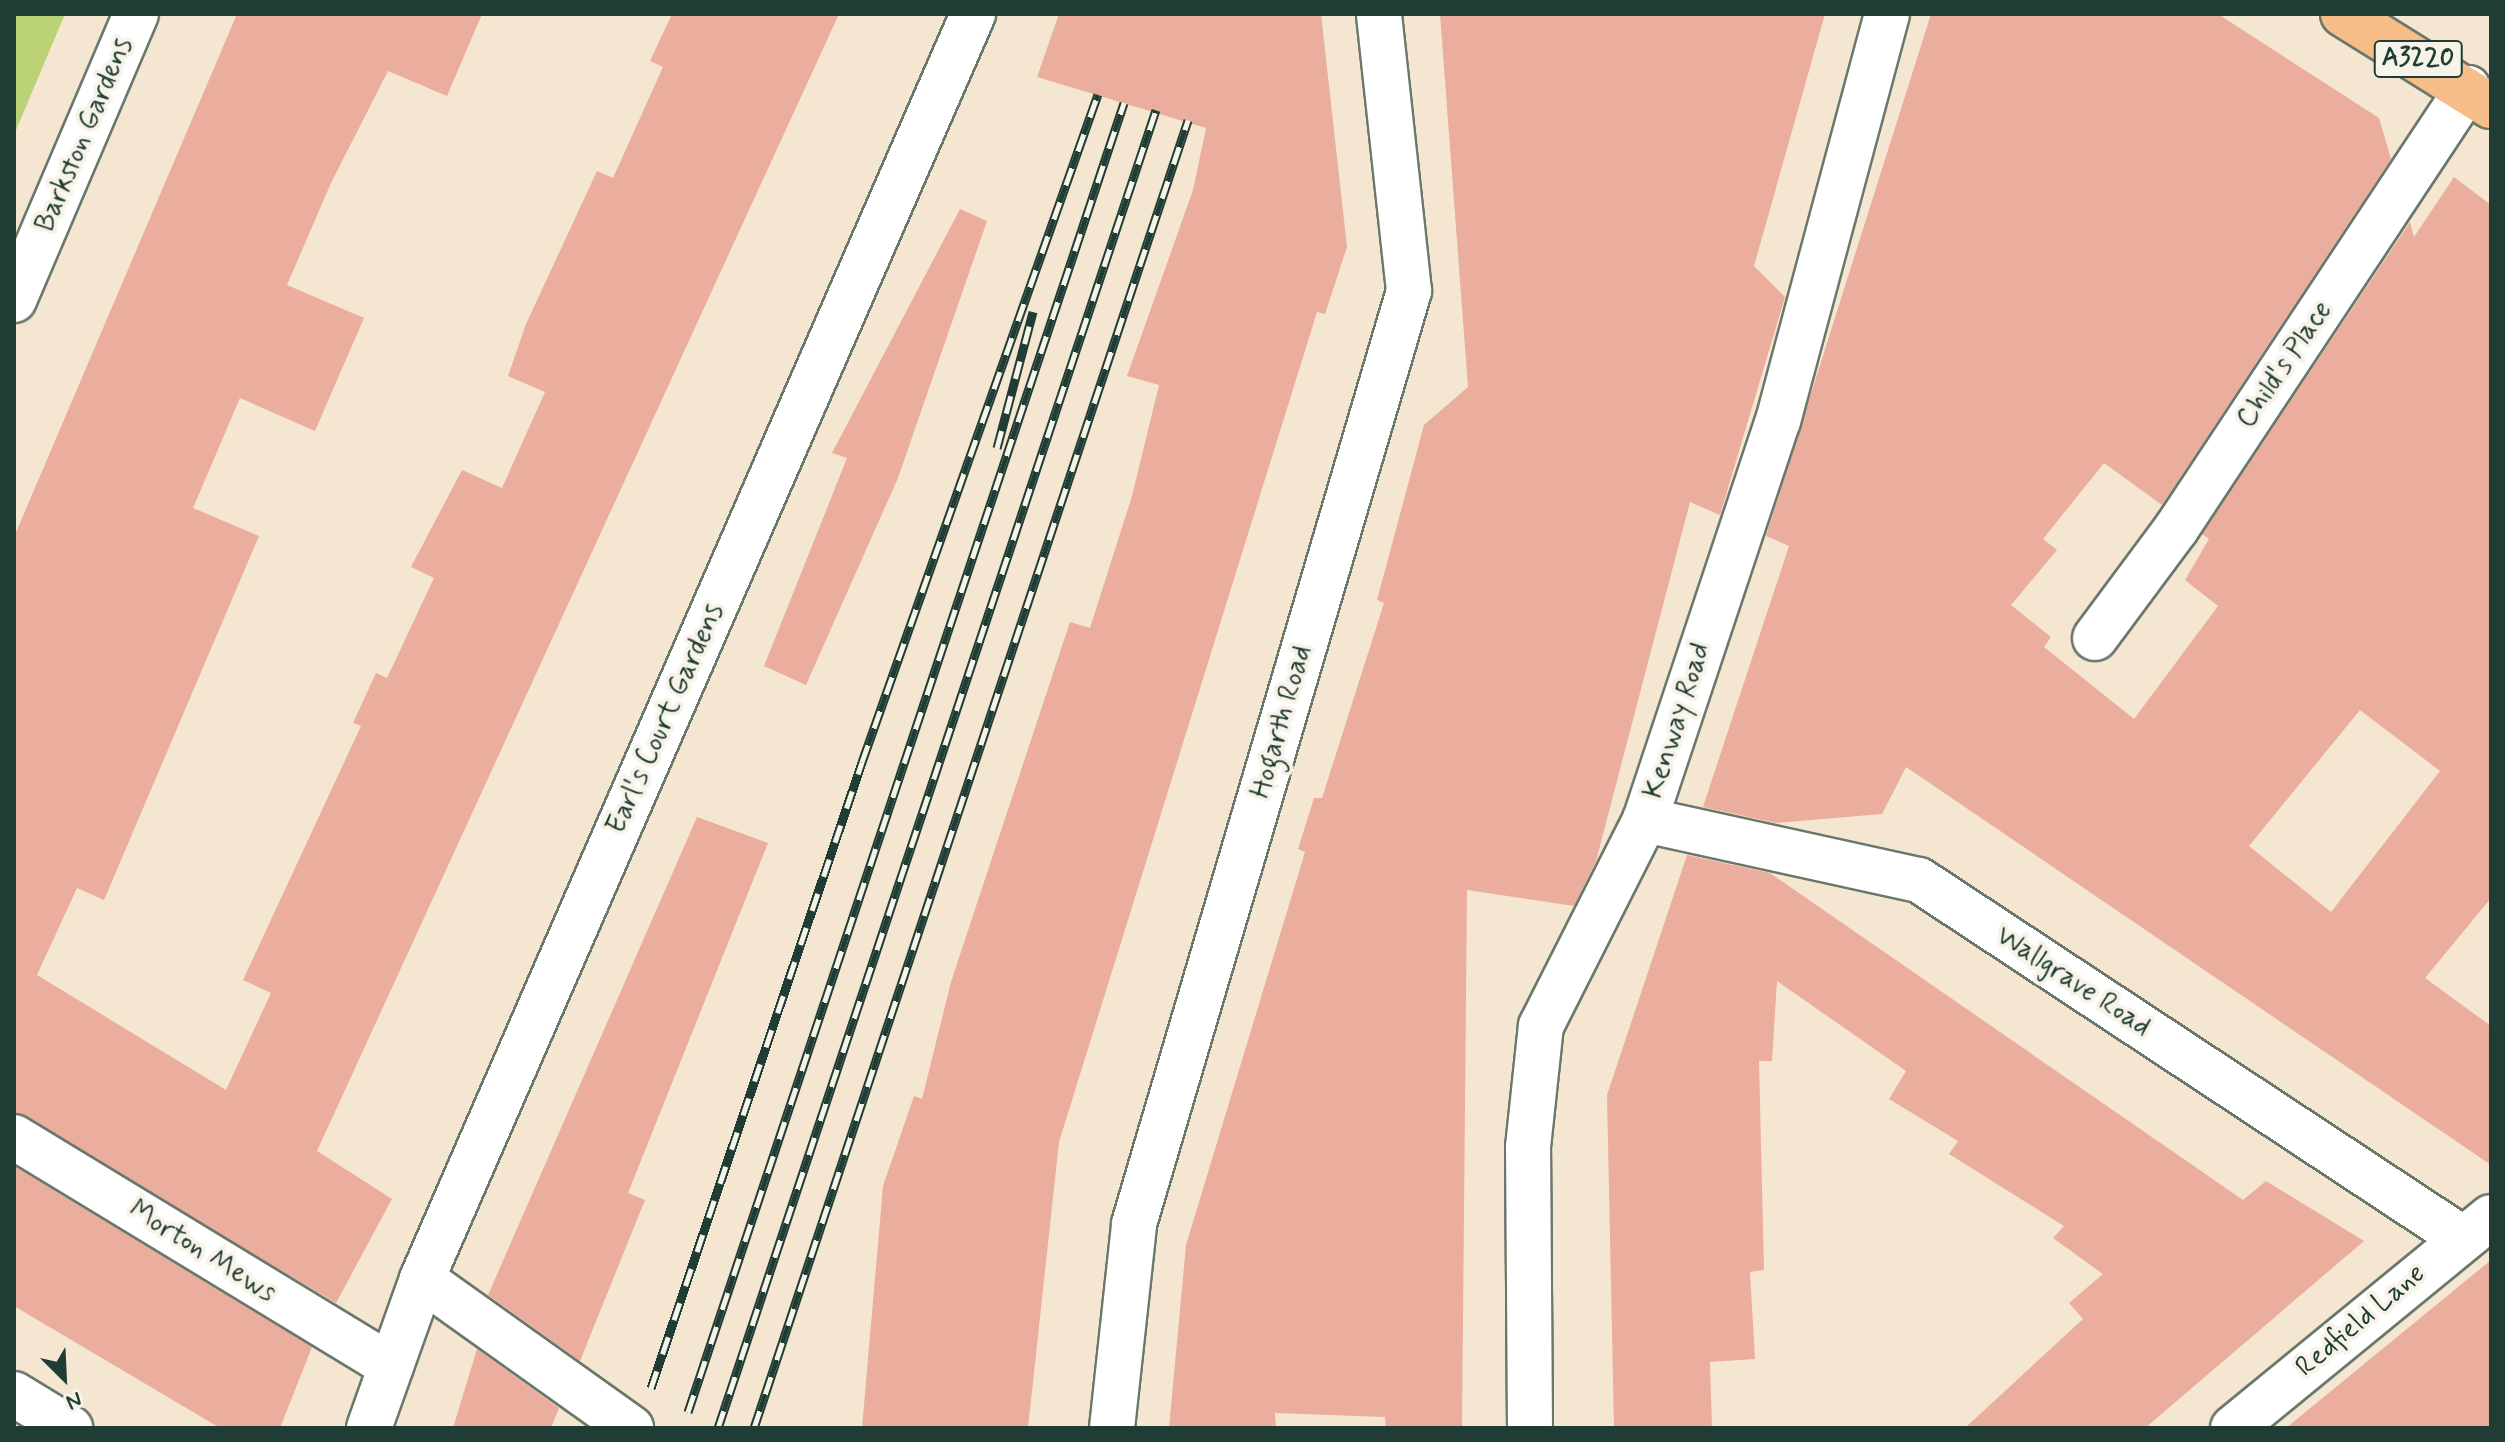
<!DOCTYPE html>
<html>
<head>
<meta charset="utf-8">
<style>
	body { margin:0 }
	#map { position:relative; width:2505px; height:1442px; overflow:hidden; background:#f4e6d1; font-family:Mynerve,sans-serif }
	div>[style] { position:absolute }
	[style*='--x'] { left:calc(var(--x)*1px); top:calc(var(--y)*1px); width:calc(var(--w)*1px); rotate:calc(var(--a)*1deg) }
	.green>* { inset:0; background:#bcd276 }
	.building>* { inset:0; background:#ebad9e }
	.roads { filter:drop-shadow(2px 0 #6a786b) drop-shadow(-2px 0 #6a786b) drop-shadow(0 2px #6a786b) drop-shadow(0 -2px #6a786b) }
	.minor>* { height:44px; margin:-22px; padding:0 22px; transform-origin:22px; border-radius:22px; background:#fff }
	.highway>* { height:44px; margin:-22px; padding:0 22px; transform-origin:22px; border-radius:22px; background:#f7bd88 }
	.rail>* { height:9px; margin-top:-4.5px; transform-origin:0; background:repeating-linear-gradient(90deg,#f7f3e8 0 18px,#1f3d34 0 36px); box-sizing:border-box; border-block:2px solid #1f3d34 }
	span { translate:-50% -50%; white-space:nowrap; text-align:center; line-height:1.15; -webkit-text-stroke:8px #f7f3e8; paint-order:stroke }
	.shield-label span { padding:2px 6px; background:#f7f3e8; border:2px solid; border-radius:6px; -webkit-text-stroke-width:0 }
	.shield-label { font-size:26px; color:#1f3d34; font-weight:700 }
	.street-label { font-size:28px; color:#1f3d34 }
	.frame { position:absolute; inset:0; border:16px solid #1f3d34; pointer-events:none }
	.north { position:absolute; left:24px; top:1338px; width:80px; height:80px; -webkit-text-stroke:6px #f7f3e8; paint-order:stroke; rotate:156deg; font-size:22px; font-weight:700; line-height:32px; text-align:center; color:#1f3d34 }
	.north::after { content:''; display:block; margin:auto; width:28px; height:36px; background:#1f3d34; clip-path:polygon(50% 0,100% 100%,50% 72%,0 100%) }
</style>
</head>
<body>
<div id="map">
	<div class="green">
		<div style="clip-path:polygon(14px 14px,65px 14px,14px 135px)"></div>
	</div>
	<div class="building">
		<div style="clip-path:polygon(237px 14px,482px 14px,447px 96px,388px 71px,331px 183px,287px 285px,364px 318px,315px 431px,240px 398px,193px 508px,259px 536px,104px 900px,77px 888px,37px 975px,226px 1090px,271px 993px,243px 980px,361px 726px,353px 723px,376px 673px,387px 678px,434px 578px,411px 567px,462px 470px,502px 488px,545px 392px,508px 376px,526px 324px,597px 171px,613px 178px,663px 67px,650px 61px,672px 14px,839px 14px,317px 1151px,392px 1199px,336px 1303px,14px 1112px,14px 537px)"></div>
		<div style="clip-path:polygon(1059px 14px,1321px 14px,1347px 247px,1325px 314px,1317px 312px,1059px 1142px,1028px 1428px,862px 1428px,883px 1186px,914px 1096px,922px 1099px,951px 982px,1070px 622px,1090px 628px,1132px 496px,1159px 385px,1127px 376px,1193px 190px,1206px 128px,1037px 77px)"></div>
		<div style="clip-path:polygon(1440px 14px,1825px 14px,1754px 266px,1785px 297px,1720px 515px,1690px 502px,1596px 861px,1574px 906px,1467px 890px,1462px 1428px,1386px 1428px,1385px 1417px,1275px 1413px,1276px 1428px,1169px 1428px,1186px 1245px,1305px 852px,1298px 849px,1314px 798px,1322px 798px,1384px 603px,1377px 600px,1424px 425px,1468px 387px)"></div>
		<div style="clip-path:polygon(evenodd,1931px 14px,2218px 14px,2379px 118px,2391px 159px,2162px 505px,2104px 463px,2043px 539px,2057px 550px,2011px 605px,2051px 637px,2044px 647px,2134px 719px,2218px 606px,2185px 580px,2209px 539px,2202px 534px,2410px 222px,2414px 237px,2454px 177px,2491px 205px,2491px 898px,2425px 978px,2491px 1026px,2491px 1165px,1906px 767px,1882px 814px,1776px 823px,1703px 807px,1789px 546px,1766px 536px,1931px 14px,2360px 710px,2440px 771px,2331px 912px,2249px 846px,2360px 710px)"></div>
		<div style="clip-path:polygon(960px 209px,987px 221px,898px 478px,806px 685px,764px 666px,847px 458px,832px 453px)"></div>
		<div style="clip-path:polygon(697px 817px,768px 843px,628px 1193px,645px 1200px,580px 1361px,488px 1295px)"></div>
		<div style="clip-path:polygon(1687px 855px,1770px 873px,2243px 1200px,2266px 1181px,2364px 1241px,2145px 1428px,1965px 1428px,2083px 1319px,2069px 1303px,2103px 1274px,2053px 1238px,2064px 1226px,1949px 1154px,1958px 1141px,1889px 1099px,1906px 1071px,1777px 981px,1772px 1061px,1759px 1061px,1764px 1270px,1750px 1272px,1755px 1359px,1710px 1362px,1712px 1428px,1614px 1428px,1607px 1095px)"></div>
		<div style="clip-path:polygon(14px 1166px,312px 1347px,280px 1428px,220px 1428px,14px 1306px)"></div>
		<div style="clip-path:polygon(2491px 1260px,2491px 1428px,2286px 1428px)"></div>
		<div style="clip-path:polygon(477px 1349px,559px 1408px,551px 1428px,453px 1428px)"></div>
	</div>
	<div class="roads">
		<div class="minor">
			<div style="--x:14;--y:300;--w:311;--a:-66.9"></div>
			<div style="--x:2095;--y:638;--w:136;--a:-53.4"></div>
			<div style="--x:2176;--y:529;--w:529;--a:-56.49"></div>
			<div style="--x:1645;--y:820;--w:280;--a:12.4"></div>
			<div style="--x:1919;--y:880;--w:650;--a:33.4"></div>
			<div style="--x:14;--y:1137;--w:441;--a:31.3"></div>
			<div style="--x:422;--y:1279;--w:257;--a:35.5"></div>
			<div style="--x:14;--y:1394;--w:66;--a:31.3"></div>
			<div style="--x:369;--y:1428;--w:158;--a:-70.4"></div>
			<div style="--x:422;--y:1279;--w:1380;--a:-66.46"></div>
			<div style="--x:1112;--y:1428;--w:205;--a:-83.8"></div>
			<div style="--x:1134;--y:1224;--w:973;--a:-73.58"></div>
			<div style="--x:1409;--y:291;--w:279;--a:-96.2"></div>
			<div style="--x:1530;--y:1428;--w:281;--a:-90.4"></div>
			<div style="--x:1528;--y:1147;--w:122;--a:-83.9"></div>
			<div style="--x:1541;--y:1026;--w:231;--a:-63.2"></div>
			<div style="--x:1645;--y:820;--w:421;--a:-71.6"></div>
			<div style="--x:1778;--y:421;--w:421;--a:-75"></div>
			<div style="--x:2233;--y:1428;--w:333;--a:-39.3"></div>
		</div>
		<div class="highway">
			<div style="--x:2343;--y:14;--w:174;--a:31.9"></div>
		</div>
	</div>
	<div class="rail">
		<div style="--x:997;--y:448;--w:141;--a:-75.2"></div>
		<div style="--x:651;--y:1388;--w:661;--a:-71.37"></div>
		<div style="--x:862;--y:762;--w:708;--a:-70.54"></div>
		<div style="--x:688;--y:1412;--w:1380;--a:-71.58"></div>
		<div style="--x:718;--y:1428;--w:1389;--a:-71.62"></div>
		<div style="--x:754;--y:1428;--w:1378;--a:-71.64"></div>
	</div>
	<div class="shield-label">
		<span style="left:2418px;top:59px">A3220</span>
	</div>
	<div class="street-label">
		<span style="left:85px;top:135px;rotate:-67deg">Barkston Gardens</span>
		<span style="left:2285px;top:365px;rotate:-56deg">Child's Place</span>
		<span style="left:666px;top:719px;rotate:-66deg">Earl's Court Gardens</span>
		<span style="left:1678px;top:721px;rotate:-72deg">Kenway Road</span>
		<span style="left:1282px;top:722px;rotate:-74deg">Hogarth Road</span>
		<span style="left:2073px;top:982px;rotate:33deg">Wallgrave Road</span>
		<span style="left:202px;top:1252px;rotate:32deg">Morton Mews</span>
		<span style="left:2361px;top:1321px;rotate:-40deg">Redfield Lane</span>
	</div>
	<div class="frame"></div>
	<div class="north">N</div>
</div>
</body>
</html>
